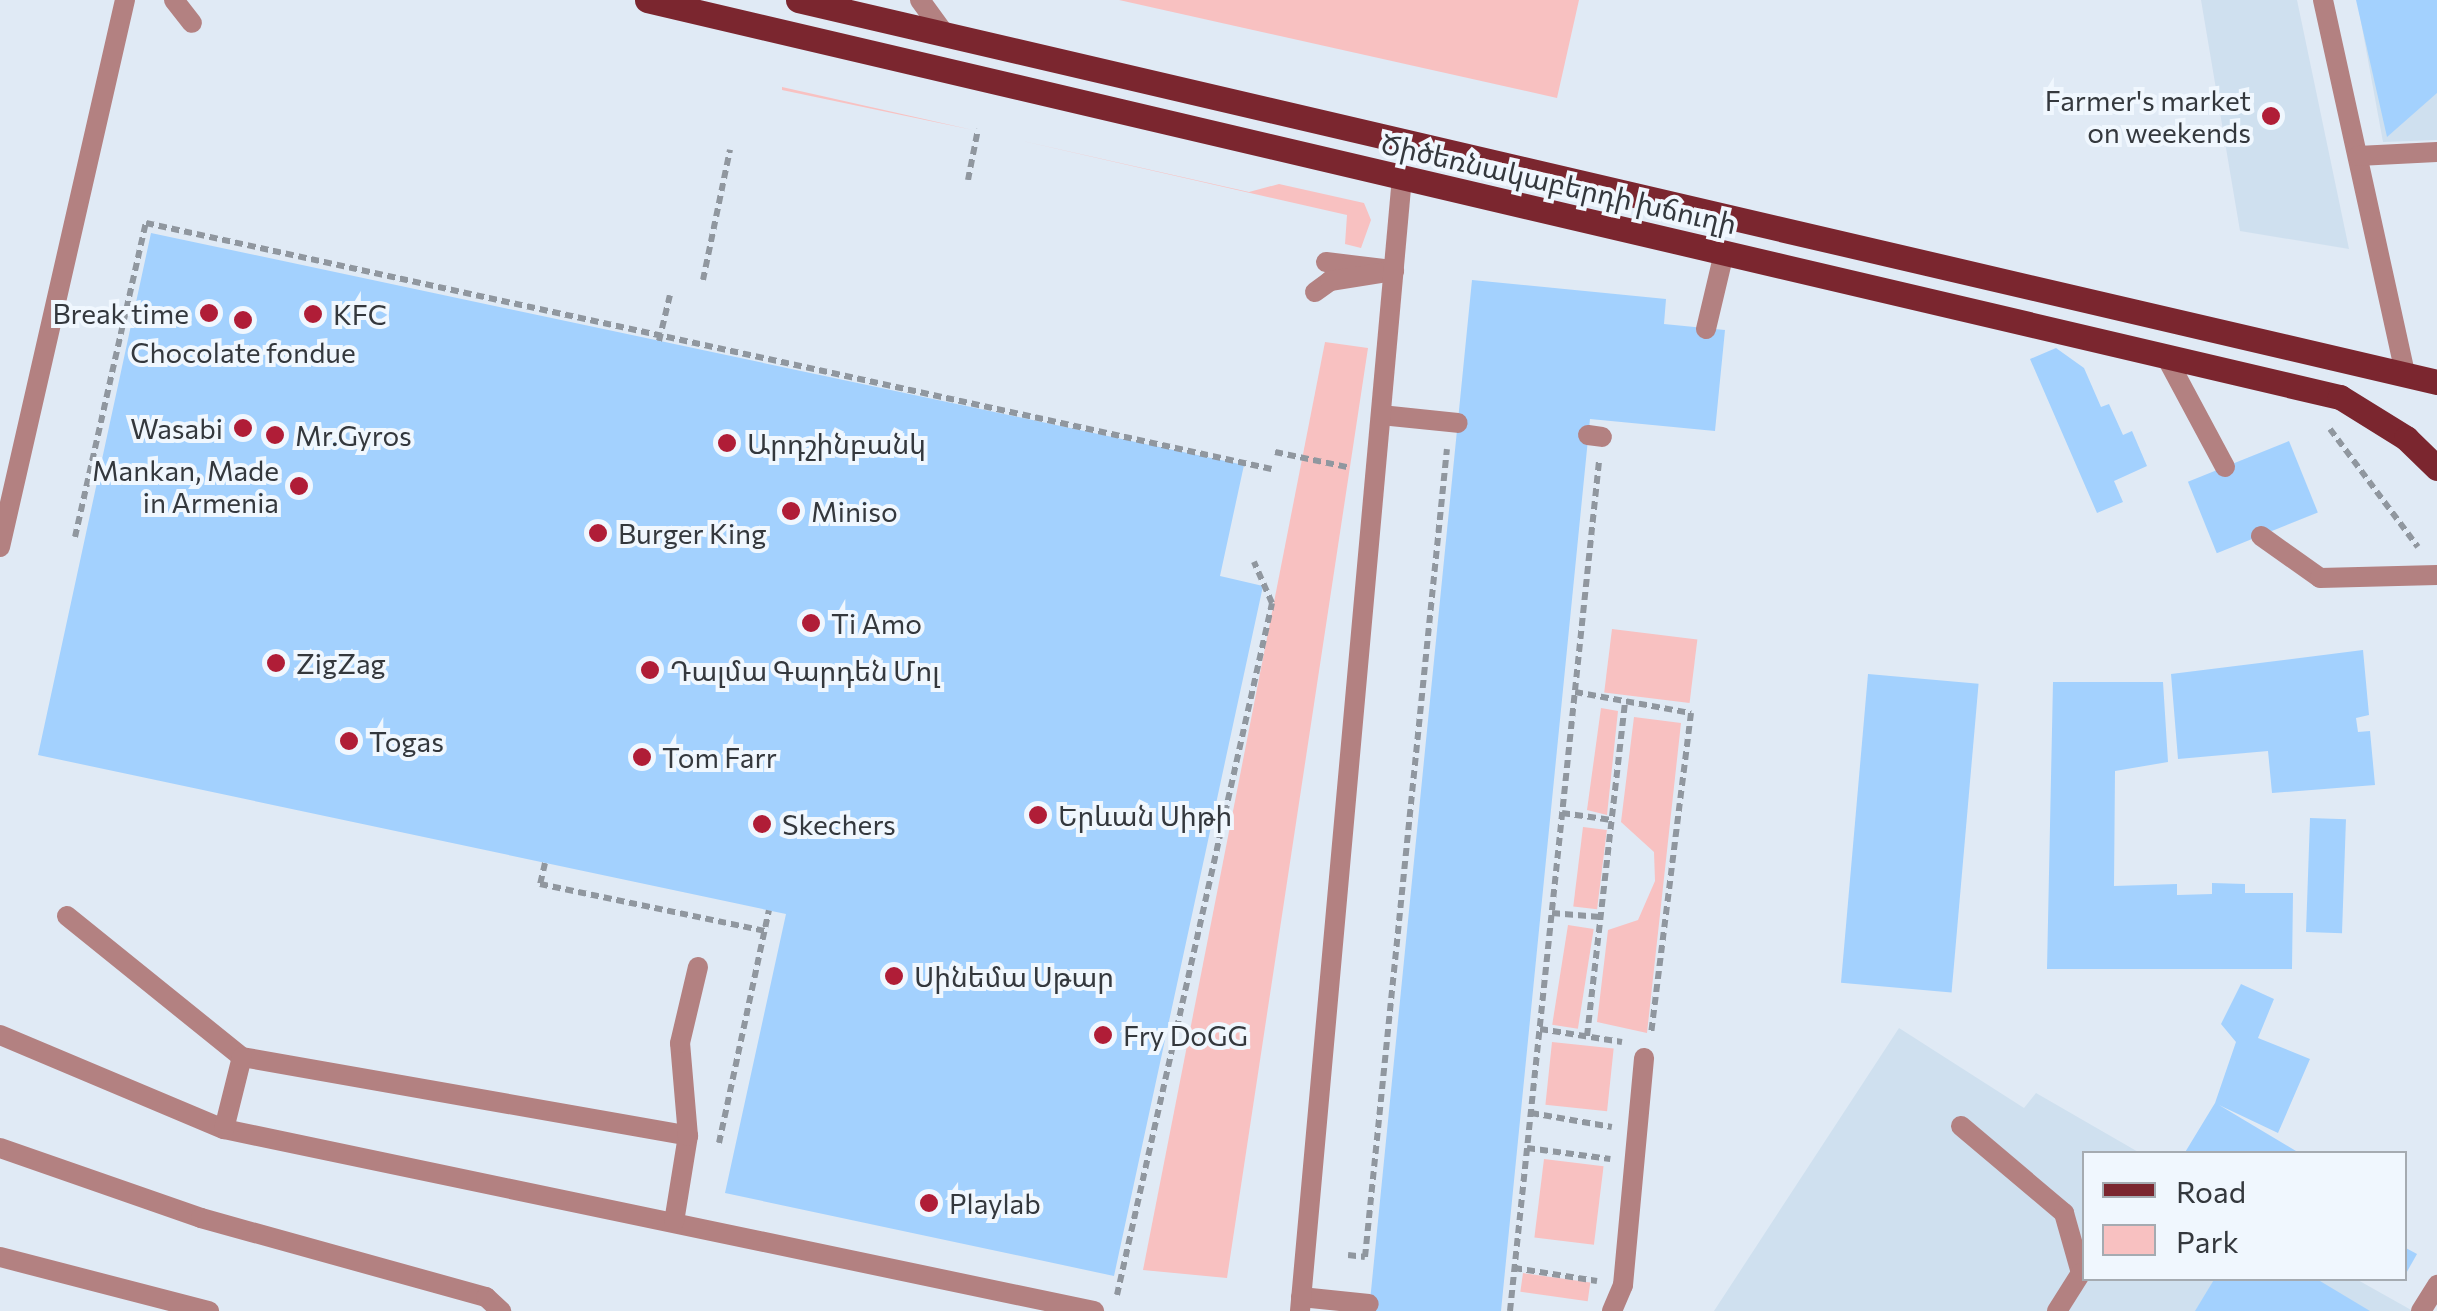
<!DOCTYPE html>
<html>
<head>
<meta charset="utf-8">
<style>
	body { margin:0 }
	#map { position:relative; width:2437px; height:1311px; overflow:hidden; background:#e0eaf5; font-family:Commissioner,"Noto Sans Armenian",sans-serif }
	div>[style] { position:absolute }
	[style*='--x'] { left:calc(var(--x)*1px); top:calc(var(--y)*1px); width:calc(var(--w)*1px); rotate:calc(var(--a)*1deg) }
	.built>* { inset:0; background:#cfe0ef }
	.green>* { inset:0; background:#f8c1c1; transform-origin:0 0 }
	.building>* { inset:0; background:#a3d1fe; transform-origin:0 0 }
	.path>* { height:6px; margin-top:-3px; transform-origin:0; background:repeating-linear-gradient(90deg,#90979f 0 8px,transparent 0 13px) }
	.service>* { height:20px; margin:-10px; padding:0 10px; transform-origin:10px; border-radius:10px; background:#b38181 }
	.primary>* { height:25px; margin:-12.5px; padding:0 12.5px; transform-origin:12.5px; border-radius:12.5px; background:#7b262f }
	.dots>* { width:28px; height:28px; translate:-50% -50%; box-sizing:border-box; border:5px solid #f0f7fe; border-radius:50% }
	span { translate:-50% -50%; white-space:nowrap; text-align:center; line-height:1.15; -webkit-text-stroke:8px #f0f7fe; paint-order:stroke }
	.poi-label { font-size:28px; color:#34383d }
	.right { translate:-100% -50%; text-align:right }
	.left { translate:0 -50%; text-align:left }
	.street-label { font-size:28px; color:#34383d }
	.legend { position:absolute; left:2082px; top:1151px; width:325px; height:130px; box-sizing:border-box; background:#f0f7fe; border:2px solid #a5abb1; margin:0; padding:12px 18px; list-style:none; font-size:30px; color:#34383d }
	.legend li { display:flex; align-items:center; gap:20px; height:50px }
	.legend b { width:50px; border:2px solid #a5abb1 }
</style>
</head>
<body>
<div id="map">
	<div class="built">
		<div style="clip-path:polygon(2201px 0,2297px 0,2349px 249px,2240px 231px)"></div>
		<div style="clip-path:polygon(2357px 0,2437px 0,2437px 140px,2383px 142px)"></div>
		<div style="clip-path:polygon(1899px 1028px,2024px 1108px,2036px 1093px,2140px 1153px,2084px 1154px,2084px 1278px,2356px 1279px,2413px 1311px,1714px 1311px)"></div>
	</div>
	<div class="green">
		<div style="clip-path:polygon(1119px 0,1579px 0,1557px 98px)"></div>
		<div style="clip-path:polygon(782px 87px,973px 130px,782px 90px)"></div>
		<div style="clip-path:polygon(987px 133px,1249px 192px,1279px 184px,1364px 203px,1371px 220px,1361px 248px,1345px 244px,1347px 215px)"></div>
		<div style="clip-path:polygon(1325px 342px,1368px 348px,1227px 1278px,1143px 1270px)"></div>
		<div style="left:1612px;top:629px;width:86px;height:64px;rotate:7deg"></div>
		<div style="clip-path:polygon(1601px 708px,1618px 711px,1607px 815px,1587px 810px)"></div>
		<div style="clip-path:polygon(1634px 717px,1681px 723px,1647px 1033px,1597px 1022px,1608px 930px,1638px 920px,1655px 881px,1654px 852px,1621px 822px)"></div>
		<div style="left:1583px;top:827px;width:24px;height:80px;rotate:7deg"></div>
		<div style="left:1568px;top:925px;width:26px;height:101px;rotate:9deg"></div>
		<div style="left:1552px;top:1042px;width:62px;height:63px;rotate:6deg"></div>
		<div style="left:1544px;top:1159px;width:60px;height:79px;rotate:7deg"></div>
		<div style="left:1523px;top:1273px;width:68px;height:19px;rotate:8deg"></div>
	</div>
	<div class="building">
		<div style="clip-path:polygon(2356px 0,2437px 0,2437px 93px,2387px 137px)"></div>
		<div style="clip-path:polygon(151px 233px,1244px 465px,1220px 576px,1263px 586px,1114px 1276px,725px 1193px,786px 914px,38px 755px)"></div>
		<div style="clip-path:polygon(1472px 280px,1666px 299px,1664px 324px,1725px 330px,1715px 431px,1590px 419px,1501px 1311px,1369px 1311px)"></div>
		<div style="clip-path:polygon(2056px 348px,2084px 368px,2101px 407px,2109px 404px,2123px 435px,2132px 431px,2147px 466px,2114px 481px,2123px 502px,2097px 513px,2030px 359px)"></div>
		<div style="left:2289px;top:441px;width:77px;height:109px;rotate:68deg"></div>
		<div style="clip-path:polygon(2363px 650px,2369px 715px,2356px 718px,2358px 732px,2370px 731px,2375px 785px,2272px 793px,2268px 751px,2178px 759px,2171px 674px)"></div>
		<div style="left:1868px;top:674px;width:111px;height:310px;rotate:5deg"></div>
		<div style="clip-path:polygon(2053px 682px,2163px 682px,2168px 762px,2115px 771px,2114px 886px,2177px 884px,2177px 895px,2212px 894px,2212px 883px,2245px 884px,2245px 893px,2293px 893px,2292px 969px,2047px 969px)"></div>
		<div style="left:2310px;top:818px;width:36px;height:114px;rotate:2deg"></div>
		<div style="clip-path:polygon(2241px 984px,2274px 999px,2258px 1038px,2310px 1059px,2278px 1133px,2219px 1105px,2301px 1154px,2184px 1154px,2215px 1103px,2236px 1042px,2221px 1024px)"></div>
		<div style="clip-path:polygon(2404px 1247px,2417px 1254px,2404px 1277px)"></div>
		<div style="clip-path:polygon(2215px 1278px,2315px 1278px,2370px 1311px,2195px 1311px)"></div>
	</div>
	<div class="path">
		<div style="--x:968;--y:180;--w:52;--a:-78.9"></div>
		<div style="--x:703;--y:280;--w:133;--a:-78.3"></div>
		<div style="--x:659;--y:341;--w:47;--a:-76.6"></div>
		<div style="--x:2330;--y:429;--w:147;--a:53.3"></div>
		<div style="--x:1275;--y:452;--w:74;--a:11.8"></div>
		<div style="--x:75;--y:537;--w:322;--a:-77.3"></div>
		<div style="--x:146;--y:223;--w:1152;--a:12.33"></div>
		<div style="--x:1575;--y:692;--w:118;--a:10.3"></div>
		<div style="--x:1691;--y:713;--w:324;--a:97.1"></div>
		<div style="--x:1562;--y:813;--w:50;--a:8"></div>
		<div style="--x:545;--y:863;--w:22;--a:103"></div>
		<div style="--x:540;--y:884;--w:230;--a:11.8"></div>
		<div style="--x:1552;--y:913;--w:48;--a:4.8"></div>
		<div style="--x:1540;--y:1029;--w:83;--a:9"></div>
		<div style="--x:1587;--y:1036;--w:337;--a:-83.5"></div>
		<div style="--x:1531;--y:1113;--w:82;--a:9.8"></div>
		<div style="--x:719;--y:1143;--w:238;--a:-77.9"></div>
		<div style="--x:1527;--y:1148;--w:84;--a:7.5"></div>
		<div style="--x:1348;--y:1255;--w:17;--a:7"></div>
		<div style="--x:1365;--y:1257;--w:812;--a:-84.21"></div>
		<div style="--x:1514;--y:1268;--w:84;--a:8.9"></div>
		<div style="--x:1117;--y:1295;--w:709;--a:-77.37"></div>
		<div style="--x:1272;--y:603;--w:45;--a:-113.7"></div>
		<div style="--x:1510;--y:1311;--w:854;--a:-84.02"></div>
	</div>
	<div class="service">
		<div style="--x:174;--y:0;--w:29;--a:52"></div>
		<div style="--x:920;--y:0;--w:41;--a:54"></div>
		<div style="--x:2323;--y:0;--w:381;--a:77.6"></div>
		<div style="--x:2358;--y:156;--w:79;--a:-2.9"></div>
		<div style="--x:1326;--y:262;--w:58;--a:6.9"></div>
		<div style="--x:1315;--y:292;--w:19;--a:-36"></div>
		<div style="--x:1330;--y:281;--w:65;--a:-8.9"></div>
		<div style="--x:1706;--y:329;--w:78;--a:-76.7"></div>
		<div style="--x:2165;--y:355;--w:127;--a:61.8"></div>
		<div style="--x:1381;--y:415;--w:77;--a:5.9"></div>
		<div style="--x:1588;--y:435;--w:14;--a:8"></div>
		<div style="--x:2261;--y:536;--w:72;--a:35.4"></div>
		<div style="--x:2320;--y:578;--w:117;--a:-1.5"></div>
		<div style="--x:0;--y:547;--w:561;--a:-77.13"></div>
		<div style="--x:67;--y:916;--w:225;--a:38.9"></div>
		<div style="--x:242;--y:1057;--w:453;--a:10"></div>
		<div style="--x:0;--y:1035;--w:243;--a:22.8"></div>
		<div style="--x:224;--y:1129;--w:889;--a:11.82"></div>
		<div style="--x:1961;--y:1126;--w:135;--a:40.2"></div>
		<div style="--x:2064;--y:1213;--w:62;--a:74.2"></div>
		<div style="--x:2081;--y:1273;--w:45;--a:122.3"></div>
		<div style="--x:224;--y:1129;--w:74;--a:-76"></div>
		<div style="--x:0;--y:1148;--w:213;--a:19.2"></div>
		<div style="--x:201;--y:1218;--w:296;--a:15.5"></div>
		<div style="--x:486;--y:1297;--w:21;--a:43"></div>
		<div style="--x:674;--y:1222;--w:87;--a:-80.8"></div>
		<div style="--x:688;--y:1136;--w:93;--a:-94.9"></div>
		<div style="--x:680;--y:1043;--w:78;--a:-76.7"></div>
		<div style="--x:0;--y:1257;--w:216;--a:14.5"></div>
		<div style="--x:1301;--y:1297;--w:68;--a:5.9"></div>
		<div style="--x:1300;--y:1311;--w:1139;--a:-84.86"></div>
		<div style="--x:1612;--y:1311;--w:28;--a:-67"></div>
		<div style="--x:1623;--y:1285;--w:228;--a:-84.7"></div>
		<div style="--x:2421;--y:1311;--w:31;--a:-58"></div>
	</div>
	<div class="primary">
		<div style="--x:647;--y:0;--w:1739;--a:13.2"></div>
		<div style="--x:2340;--y:397;--w:78;--a:31.8"></div>
		<div style="--x:2406;--y:438;--w:43;--a:44.1"></div>
		<div style="--x:798;--y:0;--w:1683;--a:13.12"></div>
	</div>
	<div class="dots">
		<div style="left:2271px;top:116px;background:#b01d37"></div>
		<div style="left:209px;top:313px;background:#b01d37"></div>
		<div style="left:313px;top:314px;background:#b01d37"></div>
		<div style="left:243px;top:320px;background:#b01d37"></div>
		<div style="left:243px;top:428px;background:#b01d37"></div>
		<div style="left:275px;top:435px;background:#b01d37"></div>
		<div style="left:727px;top:443px;background:#b01d37"></div>
		<div style="left:299px;top:486px;background:#b01d37"></div>
		<div style="left:791px;top:511px;background:#b01d37"></div>
		<div style="left:598px;top:533px;background:#b01d37"></div>
		<div style="left:811px;top:623px;background:#b01d37"></div>
		<div style="left:276px;top:663px;background:#b01d37"></div>
		<div style="left:650px;top:670px;background:#b01d37"></div>
		<div style="left:349px;top:741px;background:#b01d37"></div>
		<div style="left:642px;top:757px;background:#b01d37"></div>
		<div style="left:1038px;top:815px;background:#b01d37"></div>
		<div style="left:762px;top:824px;background:#b01d37"></div>
		<div style="left:894px;top:976px;background:#b01d37"></div>
		<div style="left:1103px;top:1035px;background:#b01d37"></div>
		<div style="left:929px;top:1203px;background:#b01d37"></div>
	</div>
	<div class="poi-label">
		<span class="right" style="left:2251px;top:116px">Farmer's market<br>on weekends</span>
		<span class="right" style="left:189px;top:313px">Break time</span>
		<span class="left" style="left:333px;top:314px">KFC</span>
		<span style="left:243px;top:352px">Chocolate fondue</span>
		<span class="right" style="left:223px;top:428px">Wasabi</span>
		<span class="left" style="left:295px;top:435px">Mr.Gyros</span>
		<span class="left" style="left:747px;top:443px">Արդշինբանկ</span>
		<span class="right" style="left:279px;top:486px">Mankan, Made<br>in Armenia</span>
		<span class="left" style="left:811px;top:511px">Miniso</span>
		<span class="left" style="left:618px;top:533px">Burger King</span>
		<span class="left" style="left:831px;top:623px">Ti Amo</span>
		<span class="left" style="left:296px;top:663px">ZigZag</span>
		<span class="left" style="left:670px;top:670px">Դալմա Գարդեն Մոլ</span>
		<span class="left" style="left:369px;top:741px">Togas</span>
		<span class="left" style="left:662px;top:757px">Tom Farr</span>
		<span class="left" style="left:1058px;top:815px">Երևան Սիթի</span>
		<span class="left" style="left:782px;top:824px">Skechers</span>
		<span class="left" style="left:914px;top:976px">Սինեմա Սթար</span>
		<span class="left" style="left:1123px;top:1035px">Fry DoGG</span>
		<span class="left" style="left:949px;top:1203px">Playlab</span>
	</div>
	<div class="street-label">
		<span style="left:1559px;top:183px;rotate:13deg">Ծիծեռնակաբերդի խճուղի</span>
	</div>
	<ul class="legend">
	<li><b style="height:12px;background:#7b262f"></b>Road</li>
	<li><b style="height:28px;background:#f8c1c1"></b>Park</li>
	</ul>
</div>
</body>
</html>
